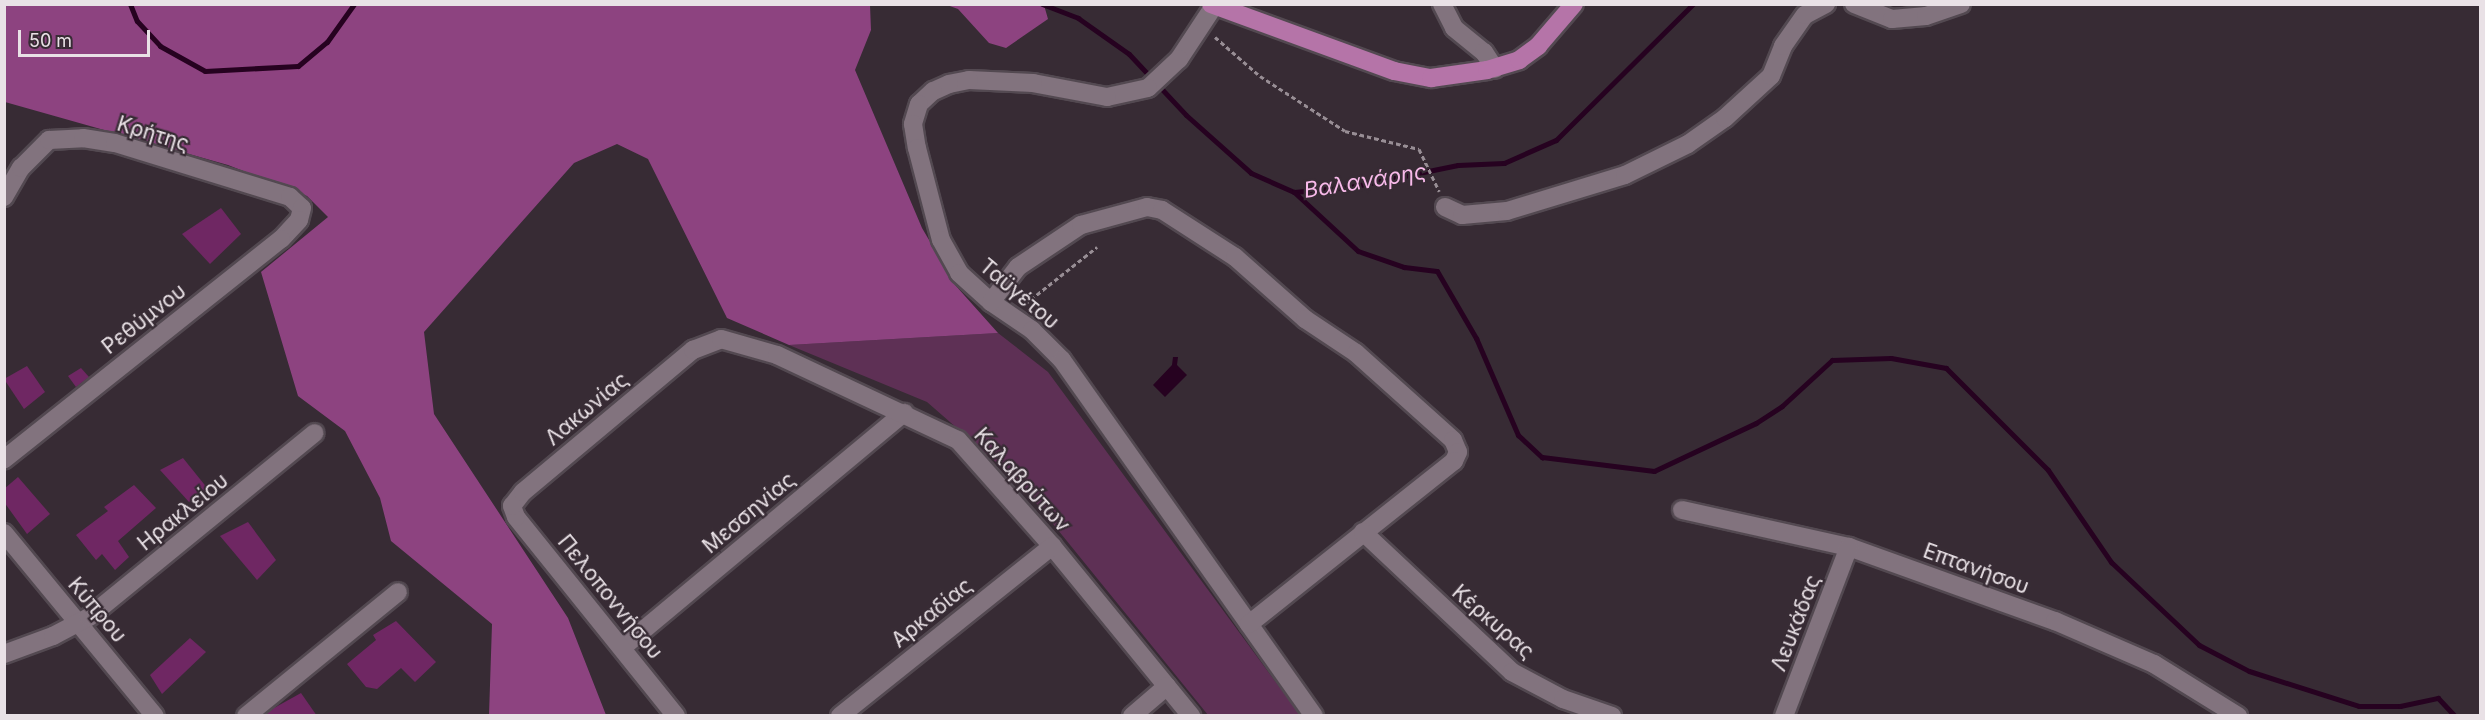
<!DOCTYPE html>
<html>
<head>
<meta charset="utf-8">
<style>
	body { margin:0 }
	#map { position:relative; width:2485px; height:720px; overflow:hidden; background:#372b34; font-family:Inter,sans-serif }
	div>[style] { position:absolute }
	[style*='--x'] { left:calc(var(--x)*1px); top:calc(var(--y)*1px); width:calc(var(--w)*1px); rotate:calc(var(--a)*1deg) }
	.green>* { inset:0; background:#5e3055 }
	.forest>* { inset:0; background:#8d4380 }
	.water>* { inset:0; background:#260220 }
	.stream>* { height:5px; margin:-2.5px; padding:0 2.5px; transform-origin:2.5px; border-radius:2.5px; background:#260220 }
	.building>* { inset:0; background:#6f2763 }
	.path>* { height:3px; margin-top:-1.5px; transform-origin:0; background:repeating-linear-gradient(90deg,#988e95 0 4.5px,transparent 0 7.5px) }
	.roads { filter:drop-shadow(2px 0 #534951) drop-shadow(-2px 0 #534951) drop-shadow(0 2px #534951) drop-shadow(0 -2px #534951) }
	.minor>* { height:18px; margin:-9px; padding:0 9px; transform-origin:9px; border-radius:9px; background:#82737e }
	.major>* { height:18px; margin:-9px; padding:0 9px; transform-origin:9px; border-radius:9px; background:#b574a8 }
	span { translate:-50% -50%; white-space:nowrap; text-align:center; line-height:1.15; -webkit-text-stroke:4.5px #372b34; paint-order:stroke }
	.street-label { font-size:21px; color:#e9e1e6 }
	.water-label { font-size:22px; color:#f8baea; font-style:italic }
	.frame { position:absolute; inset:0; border:6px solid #e9e1e6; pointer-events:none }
	.scale { position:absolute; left:18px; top:30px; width:132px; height:27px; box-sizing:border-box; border:3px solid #e9e1e6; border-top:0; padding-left:8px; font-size:18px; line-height:21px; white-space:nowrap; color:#e9e1e6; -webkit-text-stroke:4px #372b34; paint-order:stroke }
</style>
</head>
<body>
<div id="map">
	<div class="green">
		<div style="clip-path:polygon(998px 333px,1048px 372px,1300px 715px,1208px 715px,1019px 482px,927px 402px,789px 345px)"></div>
	</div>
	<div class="forest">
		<div style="clip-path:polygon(4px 5px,870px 5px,871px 30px,855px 70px,922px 228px,956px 286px,998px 333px,789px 345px,727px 318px,648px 159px,617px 144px,574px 163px,424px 332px,434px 414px,568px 618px,606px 715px,489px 715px,492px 624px,391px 541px,380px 498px,345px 431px,298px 396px,261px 272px,328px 217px,307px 196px,228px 165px,5px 102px)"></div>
		<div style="clip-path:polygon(947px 5px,1044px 5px,1048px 19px,1006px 48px,989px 43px,958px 9px)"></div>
	</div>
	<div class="water">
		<div style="clip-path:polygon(1173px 357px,1178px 357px,1177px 365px,1187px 375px,1165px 397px,1153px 385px,1172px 365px)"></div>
	</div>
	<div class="stream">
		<div style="--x:130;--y:4;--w:18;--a:68"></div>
		<div style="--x:137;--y:21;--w:34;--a:47"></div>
		<div style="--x:160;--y:46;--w:51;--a:29.1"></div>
		<div style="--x:205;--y:71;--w:93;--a:-3.1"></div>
		<div style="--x:298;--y:66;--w:38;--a:-40"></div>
		<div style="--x:327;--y:42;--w:47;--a:-54.6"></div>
		<div style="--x:1042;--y:4;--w:39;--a:21"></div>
		<div style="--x:1078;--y:18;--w:62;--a:35.2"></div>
		<div style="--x:1129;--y:54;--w:83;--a:46.9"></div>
		<div style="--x:1186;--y:115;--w:87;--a:41.7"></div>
		<div style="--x:1251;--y:173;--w:47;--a:23.8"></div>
		<div style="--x:1294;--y:192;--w:56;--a:-5.1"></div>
		<div style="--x:1350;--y:187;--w:110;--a:-11.5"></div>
		<div style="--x:1458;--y:165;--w:46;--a:-2.5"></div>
		<div style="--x:1504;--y:163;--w:57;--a:-23.9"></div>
		<div style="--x:1556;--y:140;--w:193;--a:-44.8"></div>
		<div style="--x:1294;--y:192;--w:87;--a:42.7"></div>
		<div style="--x:1358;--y:251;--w:49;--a:19.2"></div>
		<div style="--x:1404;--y:267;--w:33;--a:7"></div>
		<div style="--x:1437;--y:271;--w:78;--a:59.8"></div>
		<div style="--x:1476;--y:338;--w:106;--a:66.6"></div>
		<div style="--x:1518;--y:435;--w:33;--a:43"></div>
		<div style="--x:1542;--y:457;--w:113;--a:7.1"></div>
		<div style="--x:1654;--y:471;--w:113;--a:-25.2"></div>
		<div style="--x:1756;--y:423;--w:31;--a:-33"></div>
		<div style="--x:1782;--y:406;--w:68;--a:-42.6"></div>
		<div style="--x:1832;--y:360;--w:59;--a:-1.9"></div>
		<div style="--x:1891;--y:358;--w:56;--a:10.3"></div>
		<div style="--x:1946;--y:368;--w:144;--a:45"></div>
		<div style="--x:2048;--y:470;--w:112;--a:55.6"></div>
		<div style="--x:2111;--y:562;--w:121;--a:43.3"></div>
		<div style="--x:2199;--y:645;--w:56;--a:27.5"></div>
		<div style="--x:2249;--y:671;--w:115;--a:17.7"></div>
		<div style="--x:2359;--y:706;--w:41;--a:0"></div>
		<div style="--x:2400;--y:706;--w:39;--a:-12"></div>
		<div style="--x:2438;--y:698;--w:25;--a:47"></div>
	</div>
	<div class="building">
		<div style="clip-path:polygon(221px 208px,241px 234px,210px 264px,182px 234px)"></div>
		<div style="clip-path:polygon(27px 366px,45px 392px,24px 409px,4px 379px)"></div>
		<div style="clip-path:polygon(81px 368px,89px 377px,76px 387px,68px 376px)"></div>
		<div style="clip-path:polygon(183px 458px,208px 489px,189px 502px,160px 470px)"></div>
		<div style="clip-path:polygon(18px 477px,50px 514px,27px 534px,4px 502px,4px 489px)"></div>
		<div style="clip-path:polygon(134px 485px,156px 508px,118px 541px,129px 557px,115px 570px,102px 554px,96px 560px,76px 535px,108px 511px,104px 507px)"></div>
		<div style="clip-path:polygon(248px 522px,276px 560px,257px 580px,220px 536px)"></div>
		<div style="clip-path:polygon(396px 621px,436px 662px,415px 682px,401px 668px,377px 689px,366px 687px,347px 664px,376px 640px,373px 635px)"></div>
		<div style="clip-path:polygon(190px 638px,206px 652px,162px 694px,150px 675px)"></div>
		<div style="clip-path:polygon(301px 693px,317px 716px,264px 716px,274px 708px)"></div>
	</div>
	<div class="path">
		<div style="--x:1215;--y:37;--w:60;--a:40.9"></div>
		<div style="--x:1260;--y:76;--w:101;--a:32.9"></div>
		<div style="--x:1345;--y:131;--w:76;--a:13.7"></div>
		<div style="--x:1419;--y:149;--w:47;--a:64.5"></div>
		<div style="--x:1025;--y:304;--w:92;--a:-38.4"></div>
	</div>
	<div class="roads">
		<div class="minor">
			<div style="--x:1442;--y:4;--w:27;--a:63"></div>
			<div style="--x:1454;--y:28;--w:38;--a:39"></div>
			<div style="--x:1484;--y:52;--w:20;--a:57"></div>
			<div style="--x:1854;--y:4;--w:41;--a:21.5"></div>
			<div style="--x:1892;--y:19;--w:34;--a:-5"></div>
			<div style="--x:1926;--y:16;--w:37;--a:-19"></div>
			<div style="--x:1214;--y:6;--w:64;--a:123.4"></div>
			<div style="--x:1179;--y:59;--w:42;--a:136.9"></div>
			<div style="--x:1148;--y:88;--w:42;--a:167.6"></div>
			<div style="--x:1107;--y:97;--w:75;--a:-169.3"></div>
			<div style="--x:1033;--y:83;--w:64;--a:-177.3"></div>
			<div style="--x:969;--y:80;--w:20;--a:169"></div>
			<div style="--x:949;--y:84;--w:17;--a:156"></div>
			<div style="--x:933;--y:91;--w:19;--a:137"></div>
			<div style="--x:919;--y:104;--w:21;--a:107"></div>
			<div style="--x:913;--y:124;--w:24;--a:81"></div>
			<div style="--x:917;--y:148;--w:95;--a:75.4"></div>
			<div style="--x:941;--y:240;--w:38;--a:61"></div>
			<div style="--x:959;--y:273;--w:43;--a:42.2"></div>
			<div style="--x:991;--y:302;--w:50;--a:34.3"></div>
			<div style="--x:1032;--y:330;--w:42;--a:45"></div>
			<div style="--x:1062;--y:360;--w:436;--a:54.7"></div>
			<div style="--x:4;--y:197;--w:34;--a:-60"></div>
			<div style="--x:21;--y:168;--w:40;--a:-45"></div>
			<div style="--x:49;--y:140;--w:34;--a:-3"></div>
			<div style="--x:83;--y:138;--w:32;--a:9"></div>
			<div style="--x:115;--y:143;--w:183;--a:17.1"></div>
			<div style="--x:290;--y:197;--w:16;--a:43"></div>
			<div style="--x:302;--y:208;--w:12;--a:104"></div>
			<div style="--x:299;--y:220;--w:26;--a:133"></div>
			<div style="--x:281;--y:239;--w:354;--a:141.5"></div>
			<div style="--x:1445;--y:207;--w:19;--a:25"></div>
			<div style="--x:1462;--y:215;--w:45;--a:-5.1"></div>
			<div style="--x:1507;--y:211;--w:123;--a:-17"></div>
			<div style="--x:1625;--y:175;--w:70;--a:-26.2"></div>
			<div style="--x:1688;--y:144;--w:45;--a:-35.1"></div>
			<div style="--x:1725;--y:118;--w:62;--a:-42.4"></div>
			<div style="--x:1771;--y:76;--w:32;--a:-68"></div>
			<div style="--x:1783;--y:46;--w:38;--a:-55"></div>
			<div style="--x:1805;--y:15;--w:24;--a:-28"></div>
			<div style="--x:991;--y:302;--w:44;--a:-52.4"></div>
			<div style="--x:1018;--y:267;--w:76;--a:-33.7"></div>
			<div style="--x:1081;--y:225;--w:68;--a:-15.3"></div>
			<div style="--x:1147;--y:207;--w:15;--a:11"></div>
			<div style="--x:1162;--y:210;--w:87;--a:32.8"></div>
			<div style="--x:1235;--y:257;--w:94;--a:41.5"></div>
			<div style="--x:1305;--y:319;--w:61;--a:33.7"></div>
			<div style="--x:1356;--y:353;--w:130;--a:41.9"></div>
			<div style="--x:1453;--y:440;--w:13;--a:67"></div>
			<div style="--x:1458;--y:452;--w:10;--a:114"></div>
			<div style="--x:1454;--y:461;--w:262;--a:141.5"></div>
			<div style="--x:1682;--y:510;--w:171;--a:12.5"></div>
			<div style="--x:1849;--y:547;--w:219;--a:19.8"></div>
			<div style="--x:2055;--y:621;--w:108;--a:23.5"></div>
			<div style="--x:2154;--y:664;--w:99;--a:31.8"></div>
			<div style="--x:1363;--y:532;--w:204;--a:43.2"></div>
			<div style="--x:1512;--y:672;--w:58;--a:27.9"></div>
			<div style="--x:1563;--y:699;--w:52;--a:19.1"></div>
			<div style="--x:4;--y:533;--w:237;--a:50.5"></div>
			<div style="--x:623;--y:647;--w:366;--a:-39.8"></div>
			<div style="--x:4;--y:654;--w:52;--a:-20.2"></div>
			<div style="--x:53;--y:636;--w:41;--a:-27.8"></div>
			<div style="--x:89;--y:617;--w:291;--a:-39.2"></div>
			<div style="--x:246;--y:716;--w:196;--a:-39.2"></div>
			<div style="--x:676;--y:716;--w:255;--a:-128.8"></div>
			<div style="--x:516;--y:517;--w:12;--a:-110"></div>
			<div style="--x:512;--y:506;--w:18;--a:-52"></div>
			<div style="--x:523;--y:492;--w:222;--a:-39.9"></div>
			<div style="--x:693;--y:350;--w:30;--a:-21"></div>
			<div style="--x:721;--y:339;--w:58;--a:15.9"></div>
			<div style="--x:777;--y:355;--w:200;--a:25.2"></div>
			<div style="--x:958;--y:440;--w:142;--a:48.4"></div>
			<div style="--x:1052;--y:546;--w:220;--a:50.7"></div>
			<div style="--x:840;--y:716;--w:272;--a:-38.7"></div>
			<div style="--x:1132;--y:716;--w:46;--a:-40.6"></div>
			<div style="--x:1784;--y:716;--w:181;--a:-69"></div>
		</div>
		<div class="major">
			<div style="--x:1211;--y:4;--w:195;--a:20.1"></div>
			<div style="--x:1394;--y:71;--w:38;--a:11"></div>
			<div style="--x:1431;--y:78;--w:57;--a:-8.1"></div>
			<div style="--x:1487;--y:70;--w:34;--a:-17"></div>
			<div style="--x:1519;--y:60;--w:24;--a:-36"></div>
			<div style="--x:1538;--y:46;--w:55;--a:-49.4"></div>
		</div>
	</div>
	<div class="street-label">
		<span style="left:153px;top:134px;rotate:17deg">Κρήτης</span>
		<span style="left:1019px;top:294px;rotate:40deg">Ταϋγέτου</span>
		<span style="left:144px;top:319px;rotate:-38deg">Ρεθύμνου</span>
		<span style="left:587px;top:409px;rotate:-40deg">Λακωνίας</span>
		<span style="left:1022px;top:480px;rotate:48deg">Καλαβρύτων</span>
		<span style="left:183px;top:512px;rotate:-39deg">Ηρακλείου</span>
		<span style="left:749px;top:513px;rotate:-40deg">Μεσσηνίας</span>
		<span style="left:1976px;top:569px;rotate:20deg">Επτανήσου</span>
		<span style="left:610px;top:597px;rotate:51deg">Πελοποννήσου</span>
		<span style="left:97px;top:610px;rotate:50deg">Κύπρου</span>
		<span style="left:932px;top:613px;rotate:-39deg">Αρκαδίας</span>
		<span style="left:1493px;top:622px;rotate:41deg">Κέρκυρας</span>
		<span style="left:1796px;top:623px;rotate:-69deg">Λευκάδας</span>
	</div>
	<div class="water-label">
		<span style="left:1365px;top:181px;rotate:-9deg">Βαλανάρης</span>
	</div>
	<div class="frame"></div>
	<div class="scale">50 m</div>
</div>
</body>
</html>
